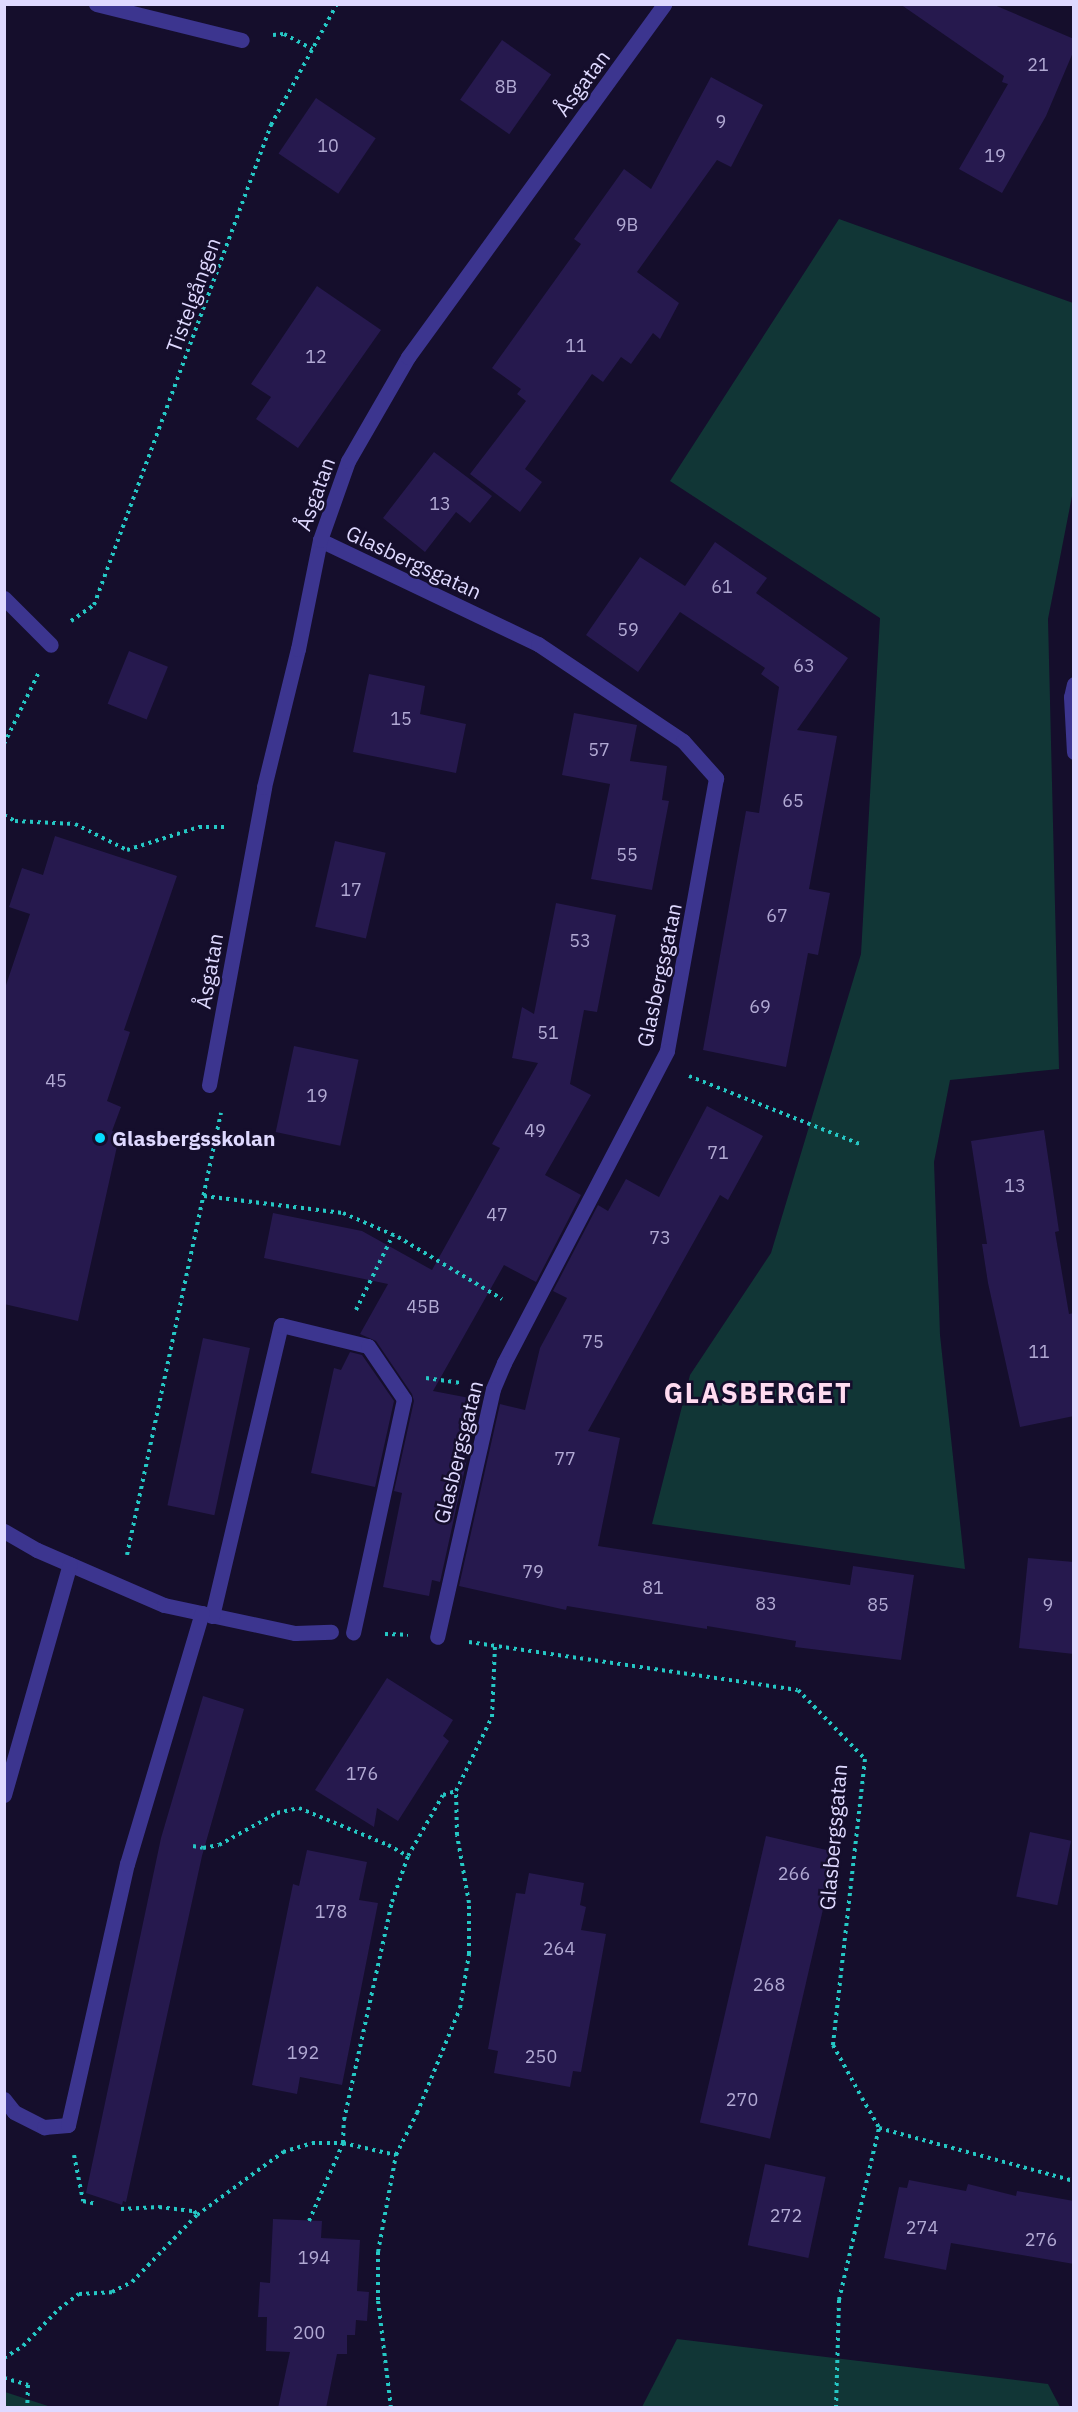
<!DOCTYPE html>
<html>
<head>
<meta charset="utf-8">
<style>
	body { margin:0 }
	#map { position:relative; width:1078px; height:2412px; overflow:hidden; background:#150e2c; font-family:"IBM Plex Sans",sans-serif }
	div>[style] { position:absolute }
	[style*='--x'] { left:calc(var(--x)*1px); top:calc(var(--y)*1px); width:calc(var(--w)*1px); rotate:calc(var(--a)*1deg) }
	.green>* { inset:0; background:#113636 }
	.building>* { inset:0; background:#26194e; transform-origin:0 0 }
	.path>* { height:4px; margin-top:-2px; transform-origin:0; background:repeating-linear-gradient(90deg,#25c7c4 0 3px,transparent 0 7.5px) }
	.minor>* { height:15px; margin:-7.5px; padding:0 7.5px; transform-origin:7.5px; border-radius:7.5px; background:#3c358f }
	.dots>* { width:16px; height:16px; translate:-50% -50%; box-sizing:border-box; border:3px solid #150e2c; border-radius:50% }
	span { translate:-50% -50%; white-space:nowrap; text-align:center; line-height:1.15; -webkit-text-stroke:5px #150e2c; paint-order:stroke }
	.number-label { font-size:18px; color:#b1a9d3 }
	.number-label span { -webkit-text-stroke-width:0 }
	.street-label { font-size:21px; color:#dfd9ff }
	.poi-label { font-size:21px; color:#dfd9ff; font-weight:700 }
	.left { translate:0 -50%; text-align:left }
	.district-label { font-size:27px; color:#ffdbf0; font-weight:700; letter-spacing:1.5px }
	.frame { position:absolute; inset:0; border:6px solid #dfd9ff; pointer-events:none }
</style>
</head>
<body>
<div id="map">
	<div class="green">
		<div style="clip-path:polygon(839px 219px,1073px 303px,1073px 491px,1048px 619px,1059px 1069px,950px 1080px,934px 1162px,940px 1335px,965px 1569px,652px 1524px,690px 1375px,771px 1253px,861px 954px,880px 618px,670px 481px)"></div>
		<div style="clip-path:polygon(677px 2339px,1048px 2384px,1060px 2407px,642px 2407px)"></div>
		<div style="clip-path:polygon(5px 2392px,51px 2407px,5px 2407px)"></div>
	</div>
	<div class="building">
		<div style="clip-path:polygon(900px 4px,992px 4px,1074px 39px,1074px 50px,1046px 116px,1002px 193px,959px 169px,1008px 84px,1002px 82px,1004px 76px)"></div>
		<div style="left:502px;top:40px;width:60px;height:73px;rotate:35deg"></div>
		<div style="clip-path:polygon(711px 77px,763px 105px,731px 167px,717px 160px,637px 272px,679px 303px,660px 339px,653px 333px,631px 364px,621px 357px,603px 382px,592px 374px,525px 469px,542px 482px,520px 512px,470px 474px,526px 401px,517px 394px,521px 389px,492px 368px,581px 244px,574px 239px,624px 169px,651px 189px)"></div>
		<div style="left:316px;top:98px;width:72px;height:67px;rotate:34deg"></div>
		<div style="clip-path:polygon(317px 286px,381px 330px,298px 448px,256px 419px,271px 397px,251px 384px)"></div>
		<div style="clip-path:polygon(434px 452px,492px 496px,470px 523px,456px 512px,425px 552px,383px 518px)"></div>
		<div style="clip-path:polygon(715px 542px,767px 578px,756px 593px,848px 658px,797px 730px,837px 736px,809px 889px,830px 893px,818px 955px,808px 953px,786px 1067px,703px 1050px,746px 811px,759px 813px,779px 687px,761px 674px,765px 668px,680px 612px,638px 672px,586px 635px,640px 557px,685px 586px)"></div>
		<div style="left:129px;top:651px;width:42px;height:57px;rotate:22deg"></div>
		<div style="clip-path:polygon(369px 674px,425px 686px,420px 714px,466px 724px,456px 773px,353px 752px)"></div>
		<div style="clip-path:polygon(574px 713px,637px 725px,630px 761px,667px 766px,662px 800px,669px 801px,652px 890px,591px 879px,610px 784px,562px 775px)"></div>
		<div style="clip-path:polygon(55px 836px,177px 876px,124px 1030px,130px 1032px,107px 1101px,121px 1107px,112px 1131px,120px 1133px,78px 1321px,4px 1304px,4px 991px,30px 914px,9px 907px,22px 868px,43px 875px)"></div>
		<div style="left:335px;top:841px;width:52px;height:88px;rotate:13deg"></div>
		<div style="clip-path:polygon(556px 903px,616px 915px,597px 1012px,584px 1010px,570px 1084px,591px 1095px,545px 1175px,581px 1195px,536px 1282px,504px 1265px,433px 1391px,480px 1400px,440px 1582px,432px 1580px,429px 1596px,383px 1587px,402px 1493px,394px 1491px,414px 1401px,412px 1394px,376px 1341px,360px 1334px,388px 1284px,264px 1258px,273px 1213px,362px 1231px,432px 1270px,500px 1148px,492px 1144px,538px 1063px,512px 1058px,522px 1007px,534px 1014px)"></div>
		<div style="left:294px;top:1046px;width:66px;height:88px;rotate:12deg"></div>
		<div style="clip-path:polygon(707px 1106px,763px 1136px,728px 1200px,720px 1195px,588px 1431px,620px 1438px,598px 1546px,850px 1585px,853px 1566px,914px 1575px,901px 1660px,795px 1647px,796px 1641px,707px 1626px,707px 1629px,567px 1606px,566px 1610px,459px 1586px,500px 1404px,525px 1410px,540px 1348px,567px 1298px,553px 1291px,598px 1205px,608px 1211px,626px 1179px,659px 1197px)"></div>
		<div style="clip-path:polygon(1044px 1130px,1059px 1231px,1055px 1232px,1069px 1314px,1074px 1313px,1074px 1416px,1020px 1427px,988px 1283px,982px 1244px,987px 1244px,971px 1141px)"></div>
		<div style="left:203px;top:1338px;width:48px;height:171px;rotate:12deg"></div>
		<div style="clip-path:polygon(350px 1352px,362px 1355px,394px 1401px,375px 1487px,311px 1473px,334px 1368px,341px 1370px)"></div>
		<div style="clip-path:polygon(1028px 1558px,1074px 1562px,1074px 1654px,1019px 1648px)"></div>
		<div style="clip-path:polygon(387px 1678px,453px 1720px,443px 1736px,449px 1741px,398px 1821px,377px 1808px,374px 1827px,315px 1790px)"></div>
		<div style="clip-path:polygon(203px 1696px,244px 1709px,202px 1856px,126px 2202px,123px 2201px,122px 2205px,86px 2193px,161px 1838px)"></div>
		<div style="left:1030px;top:1832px;width:42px;height:66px;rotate:12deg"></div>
		<div style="left:766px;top:1836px;width:72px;height:294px;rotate:13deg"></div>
		<div style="clip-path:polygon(307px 1850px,367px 1862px,359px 1900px,378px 1903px,342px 2085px,300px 2077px,297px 2094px,252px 2085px,293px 1884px,299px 1886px)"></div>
		<div style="clip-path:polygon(529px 1873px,584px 1883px,580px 1905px,586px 1907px,581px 1930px,606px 1934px,581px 2072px,573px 2071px,570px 2087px,494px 2073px,498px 2051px,488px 2049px,516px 1893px,525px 1894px)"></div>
		<div style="left:765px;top:2164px;width:62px;height:83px;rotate:12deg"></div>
		<div style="clip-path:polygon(909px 2180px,966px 2191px,968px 2184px,1016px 2196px,1017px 2191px,1074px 2201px,1074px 2264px,951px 2243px,946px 2270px,884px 2258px,899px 2187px,907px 2188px)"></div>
		<div style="clip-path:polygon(273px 2219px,322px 2221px,321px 2238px,360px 2240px,357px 2291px,369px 2292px,367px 2321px,356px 2320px,355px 2335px,347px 2335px,347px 2354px,337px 2354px,326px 2408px,278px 2408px,290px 2352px,266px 2351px,267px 2317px,258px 2317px,260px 2282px,270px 2283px)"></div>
	</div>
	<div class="path">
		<div style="--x:273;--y:35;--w:11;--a:-5"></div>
		<div style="--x:284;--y:34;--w:32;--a:28"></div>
		<div style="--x:71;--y:621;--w:28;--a:-35"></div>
		<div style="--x:94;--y:605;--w:512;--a:-69.76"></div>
		<div style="--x:271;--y:125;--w:138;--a:-61.4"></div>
		<div style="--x:4;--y:744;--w:80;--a:-64.1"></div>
		<div style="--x:4;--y:815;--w:13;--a:29"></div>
		<div style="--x:15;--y:821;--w:60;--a:2.9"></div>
		<div style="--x:75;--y:824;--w:58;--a:26.6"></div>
		<div style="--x:127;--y:850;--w:76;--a:-17.7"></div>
		<div style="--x:199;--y:827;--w:27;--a:0"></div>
		<div style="--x:689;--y:1076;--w:184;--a:21.7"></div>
		<div style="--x:204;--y:1196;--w:140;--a:7"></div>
		<div style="--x:343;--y:1213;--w:60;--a:23.6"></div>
		<div style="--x:398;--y:1237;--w:121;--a:30.8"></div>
		<div style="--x:356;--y:1310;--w:84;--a:-63.7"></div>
		<div style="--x:426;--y:1378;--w:37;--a:8"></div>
		<div style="--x:127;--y:1555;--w:452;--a:-78"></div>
		<div style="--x:385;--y:1634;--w:23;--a:2"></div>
		<div style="--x:469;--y:1642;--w:332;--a:8.3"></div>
		<div style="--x:798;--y:1690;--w:96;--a:45.8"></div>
		<div style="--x:865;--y:1759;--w:288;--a:96.4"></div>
		<div style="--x:833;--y:2045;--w:60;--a:61.3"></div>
		<div style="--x:862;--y:2098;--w:34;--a:60"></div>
		<div style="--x:879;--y:2128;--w:202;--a:15.2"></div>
		<div style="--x:193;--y:1846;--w:10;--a:11"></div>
		<div style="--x:203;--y:1848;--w:16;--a:-11"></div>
		<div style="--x:219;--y:1845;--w:66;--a:-28.9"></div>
		<div style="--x:277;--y:1813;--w:23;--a:-13"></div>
		<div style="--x:299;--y:1808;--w:96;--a:22.6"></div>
		<div style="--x:388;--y:1845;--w:23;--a:29"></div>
		<div style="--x:74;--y:2155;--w:47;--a:78.9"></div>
		<div style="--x:83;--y:2201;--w:13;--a:13"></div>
		<div style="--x:121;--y:2209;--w:38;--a:-3"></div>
		<div style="--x:159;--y:2207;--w:35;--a:7"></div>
		<div style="--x:194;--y:2211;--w:5;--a:53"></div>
		<div style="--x:309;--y:2221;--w:85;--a:-66.4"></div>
		<div style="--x:343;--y:2143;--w:23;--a:-88"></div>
		<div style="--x:344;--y:2120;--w:223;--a:-77.6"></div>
		<div style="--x:392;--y:1902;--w:49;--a:-70.8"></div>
		<div style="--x:408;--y:1856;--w:70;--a:-60.2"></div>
		<div style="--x:443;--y:1795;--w:14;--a:-17"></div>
		<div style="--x:4;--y:2358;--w:22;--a:-32"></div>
		<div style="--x:23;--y:2346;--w:52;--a:-45.8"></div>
		<div style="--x:59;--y:2309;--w:25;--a:-37"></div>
		<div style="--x:79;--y:2294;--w:33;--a:-3"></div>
		<div style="--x:112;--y:2292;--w:22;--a:-27"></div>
		<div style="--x:132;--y:2282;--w:93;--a:-45.9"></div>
		<div style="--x:197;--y:2215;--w:107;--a:-36.2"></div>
		<div style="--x:283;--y:2152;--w:30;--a:-17"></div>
		<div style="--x:312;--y:2143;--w:31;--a:0"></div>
		<div style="--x:343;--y:2143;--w:54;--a:12.8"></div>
		<div style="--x:4;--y:2378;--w:25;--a:16"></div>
		<div style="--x:28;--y:2385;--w:23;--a:92"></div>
		<div style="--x:391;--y:2408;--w:109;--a:-96.9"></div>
		<div style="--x:378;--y:2300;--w:48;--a:-90"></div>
		<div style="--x:378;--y:2252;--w:99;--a:-79.5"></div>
		<div style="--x:396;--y:2155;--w:47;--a:-63.4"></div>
		<div style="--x:417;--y:2113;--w:113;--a:-67.7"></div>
		<div style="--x:460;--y:2008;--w:55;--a:-80.5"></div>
		<div style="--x:469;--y:1954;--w:51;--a:-90"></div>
		<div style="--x:469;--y:1903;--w:69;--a:-100"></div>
		<div style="--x:457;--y:1835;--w:44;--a:-91.3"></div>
		<div style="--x:456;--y:1791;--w:82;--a:-64.1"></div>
		<div style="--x:492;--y:1717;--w:71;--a:-87.6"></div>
		<div style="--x:836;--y:2408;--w:108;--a:-88.4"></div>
		<div style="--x:839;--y:2300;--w:177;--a:-76.9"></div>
	</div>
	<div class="minor">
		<div style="--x:96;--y:4;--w:150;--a:13.9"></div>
		<div style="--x:320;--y:540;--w:242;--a:25.5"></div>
		<div style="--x:538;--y:644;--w:174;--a:33.8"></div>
		<div style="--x:683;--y:741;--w:50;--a:48.3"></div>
		<div style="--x:716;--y:778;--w:277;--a:100.2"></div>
		<div style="--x:667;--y:1051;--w:352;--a:117.6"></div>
		<div style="--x:504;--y:1363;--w:28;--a:113"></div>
		<div style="--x:493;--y:1389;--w:254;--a:102.7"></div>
		<div style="--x:4;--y:598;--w:66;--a:45"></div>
		<div style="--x:1074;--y:684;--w:13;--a:103"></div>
		<div style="--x:1071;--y:697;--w:55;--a:86.9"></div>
		<div style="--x:209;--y:1085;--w:303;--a:-79.5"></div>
		<div style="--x:264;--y:787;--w:142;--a:-76.2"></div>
		<div style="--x:298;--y:649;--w:111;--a:-78.6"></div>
		<div style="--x:320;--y:540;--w:84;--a:-70.5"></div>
		<div style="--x:348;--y:461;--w:120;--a:-60"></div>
		<div style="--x:408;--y:357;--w:436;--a:-54"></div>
		<div style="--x:4;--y:1531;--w:38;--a:30"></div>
		<div style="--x:37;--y:1550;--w:138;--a:23.4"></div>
		<div style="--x:164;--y:1605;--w:134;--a:12.1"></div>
		<div style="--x:295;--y:1633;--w:36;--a:-2"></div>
		<div style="--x:212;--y:1616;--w:299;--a:-76.7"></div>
		<div style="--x:281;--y:1325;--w:89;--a:13.6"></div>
		<div style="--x:368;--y:1346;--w:64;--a:55.8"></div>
		<div style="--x:404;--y:1399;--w:239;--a:102.3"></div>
		<div style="--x:4;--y:1795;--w:240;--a:-74.1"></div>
		<div style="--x:4;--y:2099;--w:16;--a:52"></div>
		<div style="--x:14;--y:2112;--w:34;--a:27"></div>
		<div style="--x:44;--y:2127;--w:24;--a:-5"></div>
		<div style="--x:68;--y:2125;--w:268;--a:-77.3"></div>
		<div style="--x:127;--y:1864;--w:262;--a:-73.4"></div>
	</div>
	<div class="dots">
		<div style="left:100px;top:1138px;background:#05dcff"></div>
	</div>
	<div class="number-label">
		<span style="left:1038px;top:65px">21</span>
		<span style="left:506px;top:87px">8B</span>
		<span style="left:721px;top:122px">9</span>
		<span style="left:328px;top:146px">10</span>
		<span style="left:995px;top:156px">19</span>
		<span style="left:627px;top:225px">9B</span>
		<span style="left:576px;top:346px">11</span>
		<span style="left:316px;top:357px">12</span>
		<span style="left:440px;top:504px">13</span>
		<span style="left:722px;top:587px">61</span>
		<span style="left:628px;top:630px">59</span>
		<span style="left:804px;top:666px">63</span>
		<span style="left:401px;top:719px">15</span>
		<span style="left:599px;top:750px">57</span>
		<span style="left:793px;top:801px">65</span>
		<span style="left:627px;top:855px">55</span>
		<span style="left:351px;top:890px">17</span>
		<span style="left:777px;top:916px">67</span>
		<span style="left:580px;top:941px">53</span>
		<span style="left:760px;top:1007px">69</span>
		<span style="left:548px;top:1033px">51</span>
		<span style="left:56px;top:1081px">45</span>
		<span style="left:317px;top:1096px">19</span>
		<span style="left:535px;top:1131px">49</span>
		<span style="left:718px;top:1153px">71</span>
		<span style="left:1015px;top:1186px">13</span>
		<span style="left:497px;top:1215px">47</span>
		<span style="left:660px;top:1238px">73</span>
		<span style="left:423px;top:1307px">45B</span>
		<span style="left:593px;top:1342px">75</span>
		<span style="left:1039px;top:1352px">11</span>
		<span style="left:565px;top:1459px">77</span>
		<span style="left:533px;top:1572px">79</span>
		<span style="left:653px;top:1588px">81</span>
		<span style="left:766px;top:1604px">83</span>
		<span style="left:878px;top:1605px">85</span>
		<span style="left:1048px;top:1605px">9</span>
		<span style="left:362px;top:1774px">176</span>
		<span style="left:794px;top:1874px">266</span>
		<span style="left:331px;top:1912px">178</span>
		<span style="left:559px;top:1949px">264</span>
		<span style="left:769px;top:1985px">268</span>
		<span style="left:303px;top:2053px">192</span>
		<span style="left:541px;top:2057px">250</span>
		<span style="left:742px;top:2100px">270</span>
		<span style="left:786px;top:2216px">272</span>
		<span style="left:922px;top:2228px">274</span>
		<span style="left:1041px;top:2240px">276</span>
		<span style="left:314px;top:2258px">194</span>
		<span style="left:309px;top:2333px">200</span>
	</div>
	<div class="street-label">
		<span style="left:582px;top:83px;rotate:-53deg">Åsgatan</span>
		<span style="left:193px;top:295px;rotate:-70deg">Tistelgången</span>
		<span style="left:315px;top:494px;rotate:-70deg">Åsgatan</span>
		<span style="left:414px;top:562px;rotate:25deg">Glasbergsgatan</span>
		<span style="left:209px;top:971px;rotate:-80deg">Åsgatan</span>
		<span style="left:659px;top:975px;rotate:-78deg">Glasbergsgatan</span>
		<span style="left:458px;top:1452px;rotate:-76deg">Glasbergsgatan</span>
		<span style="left:833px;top:1837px;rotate:-85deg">Glasbergsgatan</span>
	</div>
	<div class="poi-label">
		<span class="left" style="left:112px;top:1138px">Glasbergsskolan</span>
	</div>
	<div class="district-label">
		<span style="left:758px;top:1393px">GLASBERGET</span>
	</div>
	<div class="frame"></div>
</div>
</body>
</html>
